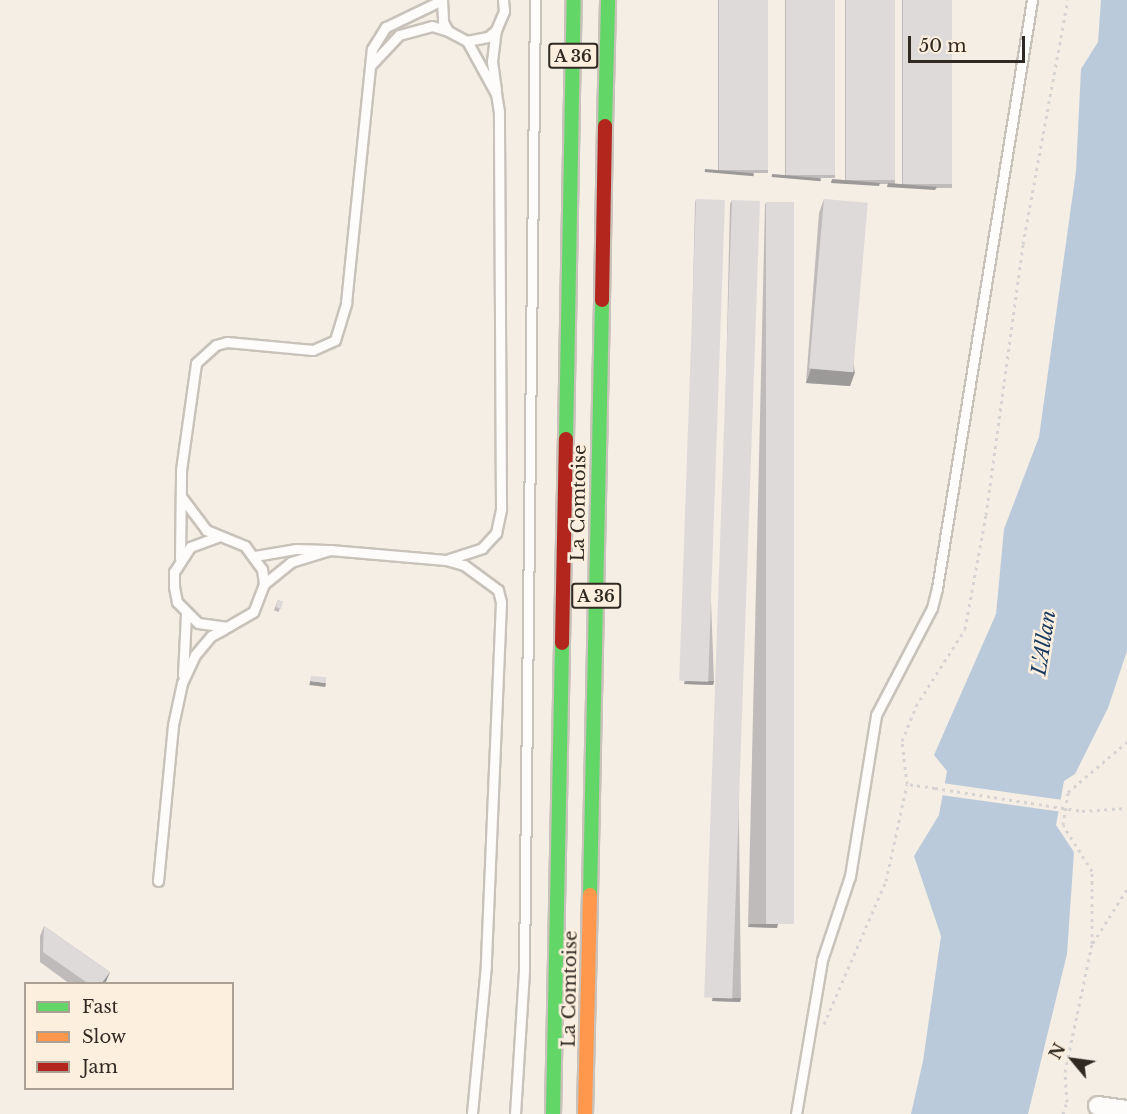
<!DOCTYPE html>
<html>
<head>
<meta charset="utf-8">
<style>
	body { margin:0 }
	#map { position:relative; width:1127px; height:1114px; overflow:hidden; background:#f5eee5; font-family:"Libre Baskerville",serif }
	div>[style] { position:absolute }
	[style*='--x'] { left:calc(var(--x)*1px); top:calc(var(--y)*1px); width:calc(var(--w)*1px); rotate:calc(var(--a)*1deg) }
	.water>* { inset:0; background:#bbcada }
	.pier>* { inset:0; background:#f5eee5; transform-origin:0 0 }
	.path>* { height:3px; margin-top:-1.5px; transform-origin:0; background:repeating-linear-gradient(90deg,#d6d4d2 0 3px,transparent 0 7.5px) }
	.roads { filter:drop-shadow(2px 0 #c8c2ba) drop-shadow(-2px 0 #c8c2ba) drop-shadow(0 2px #c8c2ba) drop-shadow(0 -2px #c8c2ba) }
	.lane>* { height:9px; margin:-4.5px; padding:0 4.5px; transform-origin:4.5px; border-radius:4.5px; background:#fefcfb }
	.street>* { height:18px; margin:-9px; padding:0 9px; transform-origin:9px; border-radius:9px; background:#fefcfb }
	.fast>* { height:14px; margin:-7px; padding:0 7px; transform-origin:7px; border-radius:7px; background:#63d668 }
	.slow>* { height:14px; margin:-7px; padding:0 7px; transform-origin:7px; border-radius:7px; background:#ff974d }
	.jam>* { height:14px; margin:-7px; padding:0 7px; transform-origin:7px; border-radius:7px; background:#b3261e }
	.path-bridge>* { height:3px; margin-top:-1.5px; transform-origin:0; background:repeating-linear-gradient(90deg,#d6d4d2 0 3px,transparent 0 7.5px) }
	.wall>* { inset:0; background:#c0bbbb; transform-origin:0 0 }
	.shaded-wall>* { inset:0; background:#9c9999; transform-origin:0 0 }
	.building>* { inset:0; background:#dfdada; transform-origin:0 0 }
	span { translate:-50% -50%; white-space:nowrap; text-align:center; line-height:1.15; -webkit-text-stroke:5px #fcefde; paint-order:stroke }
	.shield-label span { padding:2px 4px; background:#fcefde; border:2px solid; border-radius:4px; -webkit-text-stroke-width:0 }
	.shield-label { font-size:16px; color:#302a22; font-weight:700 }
	.street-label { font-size:18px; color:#302a22 }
	.water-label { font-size:20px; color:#17395f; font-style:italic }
	.legend { position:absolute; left:24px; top:982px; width:210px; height:108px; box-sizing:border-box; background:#fcefde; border:2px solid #aaa093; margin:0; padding:8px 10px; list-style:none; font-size:18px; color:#302a22 }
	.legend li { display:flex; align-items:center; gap:12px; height:30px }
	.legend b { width:30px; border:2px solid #aaa093 }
	.north { position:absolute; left:1043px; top:1030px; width:60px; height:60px; -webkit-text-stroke:4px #fcefde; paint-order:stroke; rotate:299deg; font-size:16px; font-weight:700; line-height:24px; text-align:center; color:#302a22 }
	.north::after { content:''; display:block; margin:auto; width:21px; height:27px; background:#302a22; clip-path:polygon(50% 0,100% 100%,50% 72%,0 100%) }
	.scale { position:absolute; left:908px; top:36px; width:117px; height:27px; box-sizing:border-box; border:3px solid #302a22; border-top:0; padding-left:8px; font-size:18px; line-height:21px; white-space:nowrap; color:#302a22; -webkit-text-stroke:4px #fcefde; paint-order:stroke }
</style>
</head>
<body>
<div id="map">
	<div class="water">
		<div style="clip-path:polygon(1101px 0,1127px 0,1127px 651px,1108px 708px,1075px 774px,1064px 781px,1056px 825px,1074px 852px,1067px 954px,1028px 1114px,911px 1114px,923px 1061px,941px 936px,914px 856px,939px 815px,947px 771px,934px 755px,996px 614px,1004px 529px,1039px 437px,1076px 171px,1081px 69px,1098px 42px)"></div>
	</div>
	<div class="pier">
		<div style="left:942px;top:783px;width:122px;height:12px;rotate:8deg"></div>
	</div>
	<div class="path">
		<div style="--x:935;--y:788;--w:28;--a:-172"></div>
		<div style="--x:907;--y:784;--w:43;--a:-96.6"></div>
		<div style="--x:902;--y:741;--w:38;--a:-68"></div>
		<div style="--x:916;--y:706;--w:91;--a:-57.5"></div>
		<div style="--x:965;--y:629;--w:116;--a:-79.6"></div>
		<div style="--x:986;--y:515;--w:274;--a:-82.2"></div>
		<div style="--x:1023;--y:244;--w:248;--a:-79.6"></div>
		<div style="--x:1082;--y:811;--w:45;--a:-3.8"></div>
		<div style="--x:1093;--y:943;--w:64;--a:-57.8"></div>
		<div style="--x:824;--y:1024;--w:156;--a:-66.6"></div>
		<div style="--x:886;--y:881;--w:99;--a:-77.8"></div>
		<div style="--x:1063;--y:1114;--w:13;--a:-72"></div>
		<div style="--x:1067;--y:1102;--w:30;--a:-94"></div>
		<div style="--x:1065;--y:1072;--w:131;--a:-78.1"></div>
		<div style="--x:1092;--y:944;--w:73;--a:-90"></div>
		<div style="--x:1092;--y:871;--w:54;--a:-122.2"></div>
		<div style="--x:1063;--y:825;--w:33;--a:-81"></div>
		<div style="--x:1068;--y:792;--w:77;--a:-40.3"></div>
	</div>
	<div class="roads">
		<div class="lane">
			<div style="--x:442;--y:0;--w:22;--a:87"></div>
			<div style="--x:443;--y:22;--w:10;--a:61"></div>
			<div style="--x:448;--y:31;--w:21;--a:28"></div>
			<div style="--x:467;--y:41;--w:21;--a:-11"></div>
			<div style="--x:488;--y:37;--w:11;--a:-41"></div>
			<div style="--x:496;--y:30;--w:21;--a:-67"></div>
			<div style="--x:504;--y:11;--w:11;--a:-95"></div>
			<div style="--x:370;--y:66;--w:42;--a:-46.9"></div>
			<div style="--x:399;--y:35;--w:34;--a:-15"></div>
			<div style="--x:432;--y:26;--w:17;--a:17"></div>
			<div style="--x:496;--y:90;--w:29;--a:-98"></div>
			<div style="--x:492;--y:61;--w:31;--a:-83"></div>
			<div style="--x:183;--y:499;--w:39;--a:53"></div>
			<div style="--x:206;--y:530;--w:42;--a:22.3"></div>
			<div style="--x:245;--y:546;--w:29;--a:54"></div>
			<div style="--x:262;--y:569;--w:15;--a:82"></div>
			<div style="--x:264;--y:584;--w:30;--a:111"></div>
			<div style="--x:253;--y:612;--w:30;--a:150"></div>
			<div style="--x:227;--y:627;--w:29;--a:-172"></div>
			<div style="--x:198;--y:623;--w:30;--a:-135"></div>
			<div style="--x:177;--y:602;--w:15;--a:-101"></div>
			<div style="--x:174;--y:587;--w:15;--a:-90"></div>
			<div style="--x:174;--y:572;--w:30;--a:-57"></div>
			<div style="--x:190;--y:547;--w:29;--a:-20"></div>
			<div style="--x:255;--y:556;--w:42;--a:-9.7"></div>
			<div style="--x:296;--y:549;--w:31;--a:2"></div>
			<div style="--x:180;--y:558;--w:88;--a:-89.3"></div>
			<div style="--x:181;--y:470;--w:108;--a:-82"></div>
			<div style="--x:196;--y:363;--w:27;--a:-42"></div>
			<div style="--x:216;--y:345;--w:11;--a:-15"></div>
			<div style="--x:227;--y:342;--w:86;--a:5.3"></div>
			<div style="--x:313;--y:350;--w:24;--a:-24"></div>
			<div style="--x:335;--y:340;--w:39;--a:-73"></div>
			<div style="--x:346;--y:303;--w:255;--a:-84.2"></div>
			<div style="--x:372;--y:49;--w:26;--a:-58"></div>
			<div style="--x:386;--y:27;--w:62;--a:-25.7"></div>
			<div style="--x:449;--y:559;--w:35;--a:-18"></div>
			<div style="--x:482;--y:548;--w:21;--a:-47"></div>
			<div style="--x:496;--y:533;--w:25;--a:-78"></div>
			<div style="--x:501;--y:509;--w:397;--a:-90.3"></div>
			<div style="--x:499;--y:112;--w:18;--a:-99"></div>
			<div style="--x:496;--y:94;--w:60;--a:-118.7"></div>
			<div style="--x:264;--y:584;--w:35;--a:-39"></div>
			<div style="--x:291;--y:562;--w:41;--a:-17.1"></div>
			<div style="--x:330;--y:550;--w:116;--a:4.9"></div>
			<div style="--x:446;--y:560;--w:19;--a:16"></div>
			<div style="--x:464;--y:565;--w:42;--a:36.3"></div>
			<div style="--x:498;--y:590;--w:12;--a:76"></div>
			<div style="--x:501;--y:602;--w:363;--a:92.4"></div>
			<div style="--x:486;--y:965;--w:150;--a:95.4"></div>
			<div style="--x:183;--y:675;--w:61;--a:-87.2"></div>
			<div style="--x:158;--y:881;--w:157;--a:-84.5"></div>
			<div style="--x:173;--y:725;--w:43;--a:-77.9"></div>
			<div style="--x:182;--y:683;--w:31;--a:-65"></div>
			<div style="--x:195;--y:655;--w:25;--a:-50"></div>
			<div style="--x:211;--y:636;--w:15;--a:-28"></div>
			<div style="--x:515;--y:1114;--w:145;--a:-86.4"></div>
			<div style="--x:524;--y:969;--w:969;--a:-89.35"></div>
			<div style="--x:796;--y:1114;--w:156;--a:-80.4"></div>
			<div style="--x:822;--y:960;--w:89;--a:-71.6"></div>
			<div style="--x:850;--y:876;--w:163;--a:-80.8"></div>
			<div style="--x:876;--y:715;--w:121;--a:-62.4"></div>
			<div style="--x:932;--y:608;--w:21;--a:-76"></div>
			<div style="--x:937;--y:588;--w:596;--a:-80.82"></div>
		</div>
		<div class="street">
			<div style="--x:1098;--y:1106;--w:29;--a:8"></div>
		</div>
		<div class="fast">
			<div style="--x:605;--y:126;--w:126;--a:-88.6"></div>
			<div style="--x:566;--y:439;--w:439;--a:-89"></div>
			<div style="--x:590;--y:895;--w:595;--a:-88.84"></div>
			<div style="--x:553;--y:1114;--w:471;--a:-88.9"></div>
		</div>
		<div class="slow">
			<div style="--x:585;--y:1114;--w:219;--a:-88.7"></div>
		</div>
		<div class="jam">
			<div style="--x:602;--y:300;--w:174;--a:-89"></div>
			<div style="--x:562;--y:643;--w:204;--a:-88.9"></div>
		</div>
	</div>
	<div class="path-bridge">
		<div style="--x:935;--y:788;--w:149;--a:8.9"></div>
	</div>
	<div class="wall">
		<div style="left:718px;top:0;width:50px;height:173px"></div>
		<div style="left:785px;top:0;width:50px;height:178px"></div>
		<div style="left:845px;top:0;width:50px;height:184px"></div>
		<div style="left:902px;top:0;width:50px;height:188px"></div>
		<div style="clip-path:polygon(696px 199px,714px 681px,713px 685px,684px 684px,695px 203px)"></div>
		<div style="clip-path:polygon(824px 199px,855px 372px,850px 386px,806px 383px,819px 213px)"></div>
		<div style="clip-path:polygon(732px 200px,741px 998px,740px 1002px,712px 1001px,730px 204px)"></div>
		<div style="clip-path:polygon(766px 202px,777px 928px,748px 927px,765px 205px)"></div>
		<div style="left:278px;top:600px;width:5px;height:11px;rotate:22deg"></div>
		<div style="clip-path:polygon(44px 926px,110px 972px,105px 984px,70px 984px,40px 962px,40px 936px)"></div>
	</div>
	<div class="shaded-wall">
		<div style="left:705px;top:169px;width:49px;height:3px;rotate:5deg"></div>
		<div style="left:772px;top:174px;width:49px;height:3px;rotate:5deg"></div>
		<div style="clip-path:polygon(832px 179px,880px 183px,879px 186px,831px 183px)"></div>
		<div style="clip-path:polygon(888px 183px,937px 187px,935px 190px,887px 187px)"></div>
		<div style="clip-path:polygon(811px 369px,855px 372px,850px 386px,806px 383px)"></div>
		<div style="left:310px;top:681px;width:16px;height:4px;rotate:7deg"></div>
		<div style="clip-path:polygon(686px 681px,714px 681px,713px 685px,684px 684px)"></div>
		<div style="clip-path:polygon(750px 924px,778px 924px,777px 928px,748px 927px)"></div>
		<div style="clip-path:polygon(110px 972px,105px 984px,101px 984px)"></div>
		<div style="clip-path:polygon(713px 998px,741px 998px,740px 1002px,712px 1001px)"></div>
	</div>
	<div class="building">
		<div style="left:719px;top:0;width:49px;height:170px"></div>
		<div style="left:786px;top:0;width:49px;height:175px"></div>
		<div style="left:846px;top:0;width:49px;height:180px"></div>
		<div style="left:903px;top:0;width:49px;height:184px"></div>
		<div style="left:696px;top:199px;width:29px;height:482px;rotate:2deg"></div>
		<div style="left:824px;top:199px;width:44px;height:170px;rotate:5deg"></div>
		<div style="left:732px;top:200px;width:28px;height:798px;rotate:2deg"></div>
		<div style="left:766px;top:202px;width:28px;height:722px"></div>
		<div style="clip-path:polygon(278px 600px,283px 602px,281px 609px,276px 607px)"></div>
		<div style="clip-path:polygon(311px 676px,326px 677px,326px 683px,310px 681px)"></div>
		<div style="clip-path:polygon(44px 926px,110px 972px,101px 984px,89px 984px,43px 952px)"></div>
	</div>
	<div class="shield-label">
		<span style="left:573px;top:56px">A 36</span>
		<span style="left:596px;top:596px">A 36</span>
	</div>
	<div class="street-label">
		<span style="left:579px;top:503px;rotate:-89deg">La Comtoise</span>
		<span style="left:570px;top:989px;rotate:-89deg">La Comtoise</span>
	</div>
	<div class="water-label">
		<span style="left:1044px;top:643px;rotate:-81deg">L'Allan</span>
	</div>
	<ul class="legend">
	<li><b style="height:8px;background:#63d668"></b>Fast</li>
	<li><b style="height:8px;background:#ff974d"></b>Slow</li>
	<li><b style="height:8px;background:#b3261e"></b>Jam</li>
	</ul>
	<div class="north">N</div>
	<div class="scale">50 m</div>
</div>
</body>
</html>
